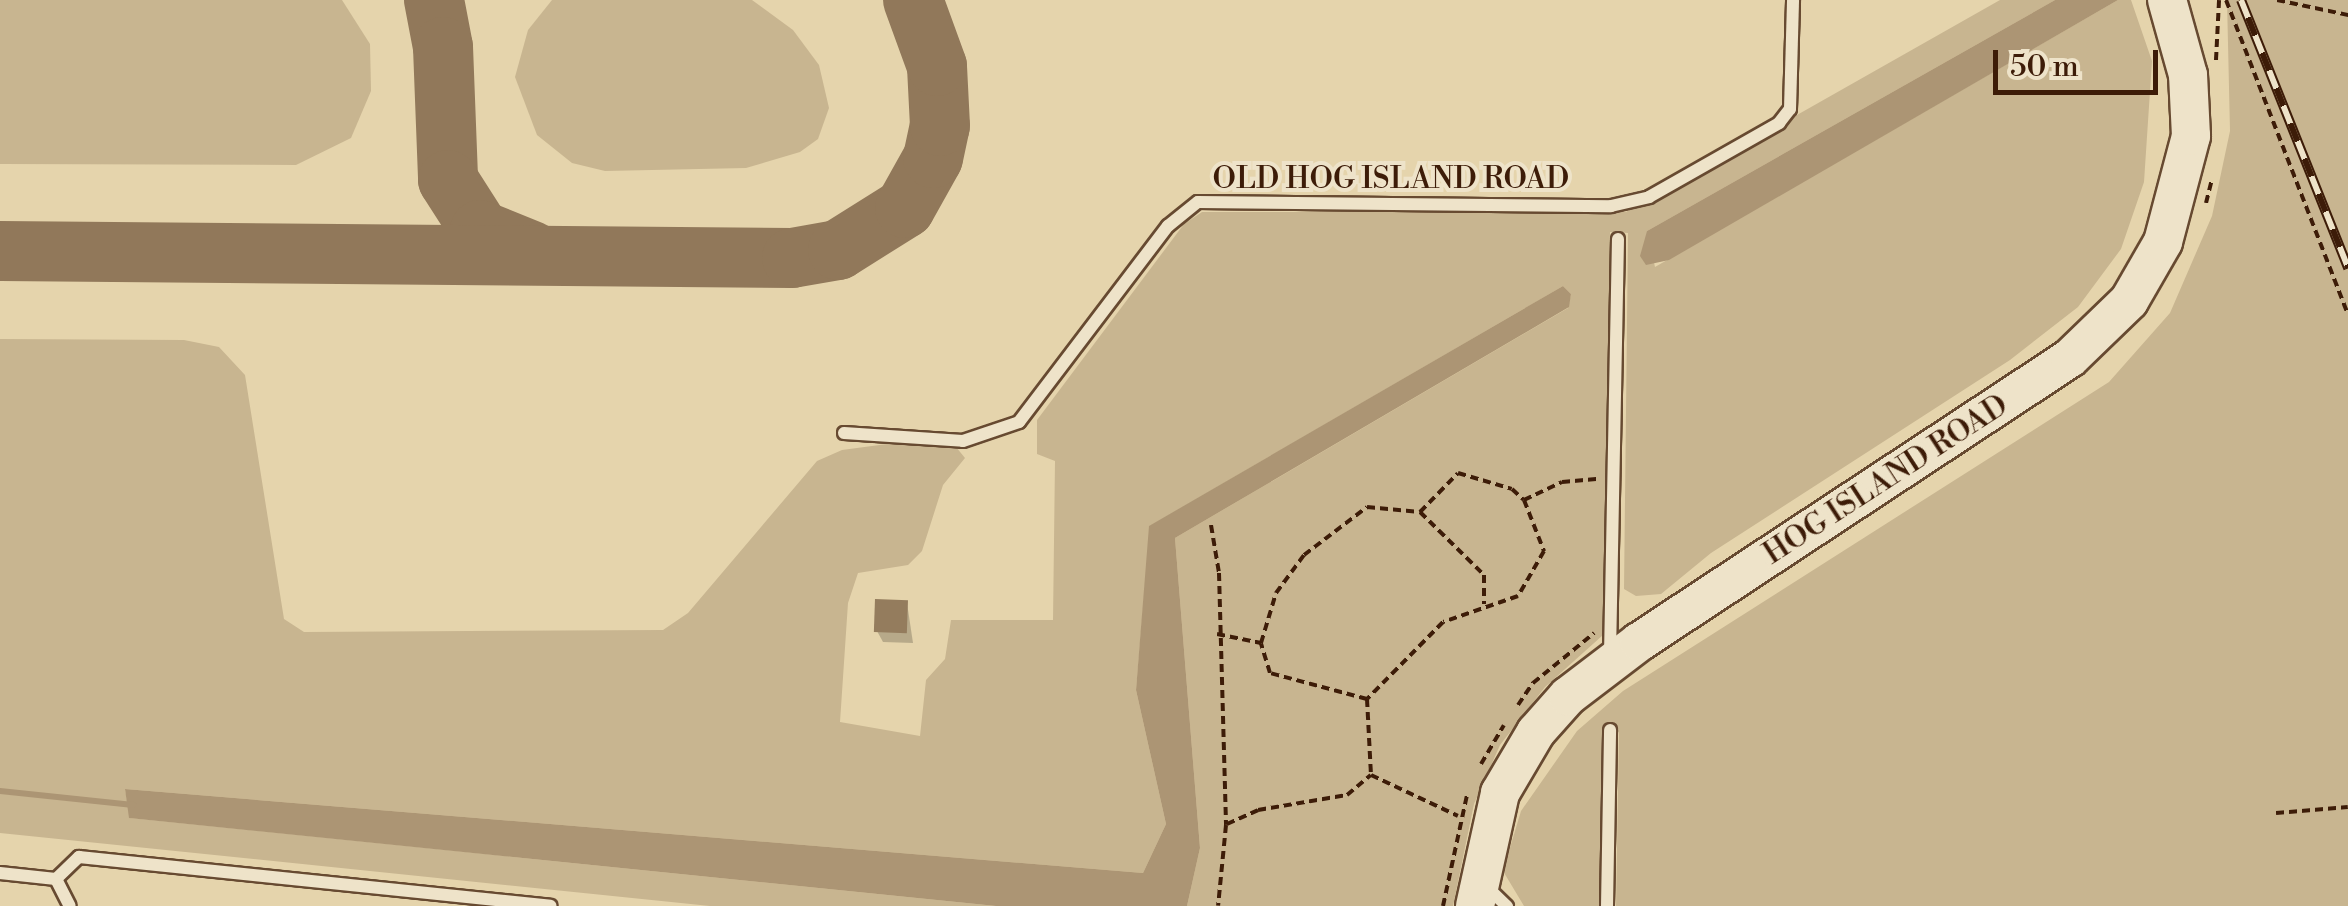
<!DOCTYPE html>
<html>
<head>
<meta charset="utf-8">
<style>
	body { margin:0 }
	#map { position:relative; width:2348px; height:906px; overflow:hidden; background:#e5d4ac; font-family:"Libre Bodoni",serif }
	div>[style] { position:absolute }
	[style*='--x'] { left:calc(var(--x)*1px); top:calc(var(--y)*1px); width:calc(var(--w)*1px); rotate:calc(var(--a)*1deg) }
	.green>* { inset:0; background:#c8b590 }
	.water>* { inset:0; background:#ac9574 }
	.shadow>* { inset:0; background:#0003 }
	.stream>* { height:6px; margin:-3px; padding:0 3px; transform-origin:3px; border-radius:3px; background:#ac9574 }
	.taxiway>* { height:60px; margin:-30px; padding:0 30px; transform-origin:30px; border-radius:30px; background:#91785a }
	.building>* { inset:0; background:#947c5d; transform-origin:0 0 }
	.path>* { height:4px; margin-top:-2px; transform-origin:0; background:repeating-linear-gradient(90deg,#3d1c08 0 8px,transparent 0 13px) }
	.roads { filter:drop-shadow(2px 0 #674a31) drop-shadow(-2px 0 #674a31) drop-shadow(0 2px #674a31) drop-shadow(0 -2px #674a31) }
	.lane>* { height:12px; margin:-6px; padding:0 6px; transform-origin:6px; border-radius:6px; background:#eee3c9 }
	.secondary>* { height:38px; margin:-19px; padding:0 19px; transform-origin:19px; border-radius:19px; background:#eee3c9 }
	.rail>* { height:10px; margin-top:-5px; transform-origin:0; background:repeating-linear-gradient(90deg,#eee3c9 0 19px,#3d1c08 0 38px); box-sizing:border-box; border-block:2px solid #3d1c08 }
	span { translate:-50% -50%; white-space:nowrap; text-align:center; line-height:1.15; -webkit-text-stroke:8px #eee3c9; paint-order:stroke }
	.street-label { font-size:30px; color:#3d1c08 }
	.scale { position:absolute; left:1993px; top:50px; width:165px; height:45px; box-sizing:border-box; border:5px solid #3d1c08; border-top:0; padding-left:12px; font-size:30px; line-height:35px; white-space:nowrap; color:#3d1c08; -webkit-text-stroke:8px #eee3c9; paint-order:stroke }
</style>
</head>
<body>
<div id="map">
	<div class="green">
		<div style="clip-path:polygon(0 0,342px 0,370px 44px,371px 91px,351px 138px,296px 165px,0 164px)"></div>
		<div style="clip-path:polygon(552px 0,752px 0,793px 30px,819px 65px,829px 108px,818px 139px,800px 152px,746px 168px,605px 171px,572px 163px,537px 135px,515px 77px,528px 30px)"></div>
		<div style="clip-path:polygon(2000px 0,2055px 0,1647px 231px,1655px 267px,2118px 0,2131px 0,2152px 61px,2144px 182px,2121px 249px,2078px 307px,2010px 360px,1711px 553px,1661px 594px,1636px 596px,1624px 589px,1628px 233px,1610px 232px,1603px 635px,1545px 687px,1500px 745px,1474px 804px,1453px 906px,1187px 906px,1200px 848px,1175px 538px,1568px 308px,1571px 294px,1563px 286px,1150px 526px,1136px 690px,1166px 824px,1143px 873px,125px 789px,130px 818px,996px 906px,710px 906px,0 833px,0 339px,184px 340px,219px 347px,245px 375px,284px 619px,304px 632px,663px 630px,688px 613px,817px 461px,842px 450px,887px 444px,956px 447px,965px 458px,943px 485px,922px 551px,908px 565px,858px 573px,848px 603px,840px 722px,920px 736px,926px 680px,945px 659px,951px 620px,1053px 620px,1055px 461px,1037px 454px,1037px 420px,1184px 224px,1202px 212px,1626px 212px)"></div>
		<div style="clip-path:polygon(2227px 0,2348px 0,2348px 906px,1616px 906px,1619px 732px,1602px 734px,1600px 906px,1524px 906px,1503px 871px,1521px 811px,1577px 731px,1623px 691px,2109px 382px,2170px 313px,2212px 216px,2230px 131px)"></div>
	</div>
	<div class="water">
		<div style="clip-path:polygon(2055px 0,2118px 0,1669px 260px,1646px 265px,1640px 256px,1647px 231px)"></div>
		<div style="clip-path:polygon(1563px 286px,1571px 294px,1569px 307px,1175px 538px,1200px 848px,1187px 906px,996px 906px,129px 818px,125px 789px,1143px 873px,1166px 824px,1136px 690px,1149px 526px)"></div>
	</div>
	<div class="shadow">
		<div style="clip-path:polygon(907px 603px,913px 643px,883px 642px,877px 631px)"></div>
	</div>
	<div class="stream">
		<div style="--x:0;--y:791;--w:134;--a:6"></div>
	</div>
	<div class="taxiway">
		<div style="--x:434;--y:0;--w:48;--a:79.2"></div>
		<div style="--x:443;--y:47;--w:133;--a:87.8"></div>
		<div style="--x:448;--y:180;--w:59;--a:57.4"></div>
		<div style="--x:480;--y:230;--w:56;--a:22"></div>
		<div style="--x:0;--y:251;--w:792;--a:0.51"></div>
		<div style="--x:792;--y:258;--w:47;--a:-9.9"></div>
		<div style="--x:838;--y:250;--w:79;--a:-32.1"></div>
		<div style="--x:905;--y:208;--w:57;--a:-60.8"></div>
		<div style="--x:933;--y:158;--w:33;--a:-78"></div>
		<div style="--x:940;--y:126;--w:60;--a:-92.9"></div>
		<div style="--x:937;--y:66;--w:70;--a:-110"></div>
	</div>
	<div class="building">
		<div style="left:875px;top:599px;width:33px;height:33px;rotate:2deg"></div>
	</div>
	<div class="path">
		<div style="--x:2226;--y:0;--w:337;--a:68.8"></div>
		<div style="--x:2277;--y:0;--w:73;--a:11.9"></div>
		<div style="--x:2216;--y:60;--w:60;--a:-87.1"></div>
		<div style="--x:2206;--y:203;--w:25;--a:-76"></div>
		<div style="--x:1458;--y:473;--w:56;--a:16.5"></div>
		<div style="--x:1512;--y:489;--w:16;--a:43"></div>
		<div style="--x:1524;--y:500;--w:55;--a:68.6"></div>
		<div style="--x:1544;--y:551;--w:52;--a:120"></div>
		<div style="--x:1518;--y:596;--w:79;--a:160.9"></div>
		<div style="--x:1443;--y:622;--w:108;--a:134.6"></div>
		<div style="--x:1367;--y:699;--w:100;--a:-165"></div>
		<div style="--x:1270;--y:673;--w:31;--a:-107"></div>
		<div style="--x:1261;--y:643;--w:52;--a:-73.3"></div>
		<div style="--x:1276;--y:593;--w:47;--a:-53.6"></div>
		<div style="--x:1304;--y:555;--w:79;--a:-37.3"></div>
		<div style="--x:1367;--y:507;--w:53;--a:5.4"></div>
		<div style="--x:1420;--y:512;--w:54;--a:-45.7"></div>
		<div style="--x:1524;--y:500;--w:42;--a:-25.3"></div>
		<div style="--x:1562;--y:482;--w:37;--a:-5"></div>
		<div style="--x:1420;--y:512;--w:90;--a:44.5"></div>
		<div style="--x:1484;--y:575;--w:29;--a:90"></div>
		<div style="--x:1211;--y:525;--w:49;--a:80.5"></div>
		<div style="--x:1219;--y:573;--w:252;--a:88.4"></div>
		<div style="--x:1226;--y:825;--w:81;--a:95.6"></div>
		<div style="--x:1217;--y:634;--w:45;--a:11.6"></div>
		<div style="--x:1367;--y:699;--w:76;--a:87"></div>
		<div style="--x:1371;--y:775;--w:96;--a:25.2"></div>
		<div style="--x:1518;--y:705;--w:27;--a:-56"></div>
		<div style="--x:1533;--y:683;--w:79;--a:-39.3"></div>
		<div style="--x:1481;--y:764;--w:45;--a:-59.5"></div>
		<div style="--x:2276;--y:813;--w:72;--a:-4.8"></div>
		<div style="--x:1227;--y:824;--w:34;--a:-24"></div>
		<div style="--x:1258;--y:810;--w:90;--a:-9.6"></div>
		<div style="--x:1347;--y:795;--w:31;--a:-40"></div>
		<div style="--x:1443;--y:906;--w:114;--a:-77.8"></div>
	</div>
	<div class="roads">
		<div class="lane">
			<div style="--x:844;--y:433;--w:119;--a:3.8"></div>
			<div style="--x:963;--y:441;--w:59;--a:-18.7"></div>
			<div style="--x:1019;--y:422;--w:246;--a:-52.8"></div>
			<div style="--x:1168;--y:226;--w:38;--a:-39"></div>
			<div style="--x:1198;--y:202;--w:413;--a:0.6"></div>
			<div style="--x:1611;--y:206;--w:39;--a:-13"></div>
			<div style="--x:1649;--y:197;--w:150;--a:-29.6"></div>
			<div style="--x:1779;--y:123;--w:18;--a:-52"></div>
			<div style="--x:1790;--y:109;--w:109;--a:-88.4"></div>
			<div style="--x:1610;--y:655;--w:416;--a:-88.9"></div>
			<div style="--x:0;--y:873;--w:56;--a:6.1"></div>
			<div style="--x:56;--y:879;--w:32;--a:-44"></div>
			<div style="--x:79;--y:857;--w:474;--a:5.9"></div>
			<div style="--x:56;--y:879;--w:30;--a:63"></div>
			<div style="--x:1487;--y:887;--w:28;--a:44"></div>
			<div style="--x:1607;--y:906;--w:176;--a:-89"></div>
		</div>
		<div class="secondary">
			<div style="--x:1475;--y:906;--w:116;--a:-77.5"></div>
			<div style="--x:1500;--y:793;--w:71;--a:-59.5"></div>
			<div style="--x:1536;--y:732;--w:48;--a:-48.4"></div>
			<div style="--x:1568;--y:696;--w:89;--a:-37.3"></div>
			<div style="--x:1639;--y:642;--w:516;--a:-33.38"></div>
			<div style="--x:2070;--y:358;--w:82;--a:-44"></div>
			<div style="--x:2129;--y:301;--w:68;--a:-60"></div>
			<div style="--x:2163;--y:242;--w:110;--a:-75.2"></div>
			<div style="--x:2191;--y:136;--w:61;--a:-92.8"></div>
			<div style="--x:2188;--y:75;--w:78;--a:-105.6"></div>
		</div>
	</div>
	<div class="rail">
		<div style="--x:2241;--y:0;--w:289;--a:68.2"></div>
	</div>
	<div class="street-label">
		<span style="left:1391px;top:179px">OLD HOG ISLAND ROAD</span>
		<span style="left:1886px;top:480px;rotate:-33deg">HOG ISLAND ROAD</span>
	</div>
	<div class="scale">50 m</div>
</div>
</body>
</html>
